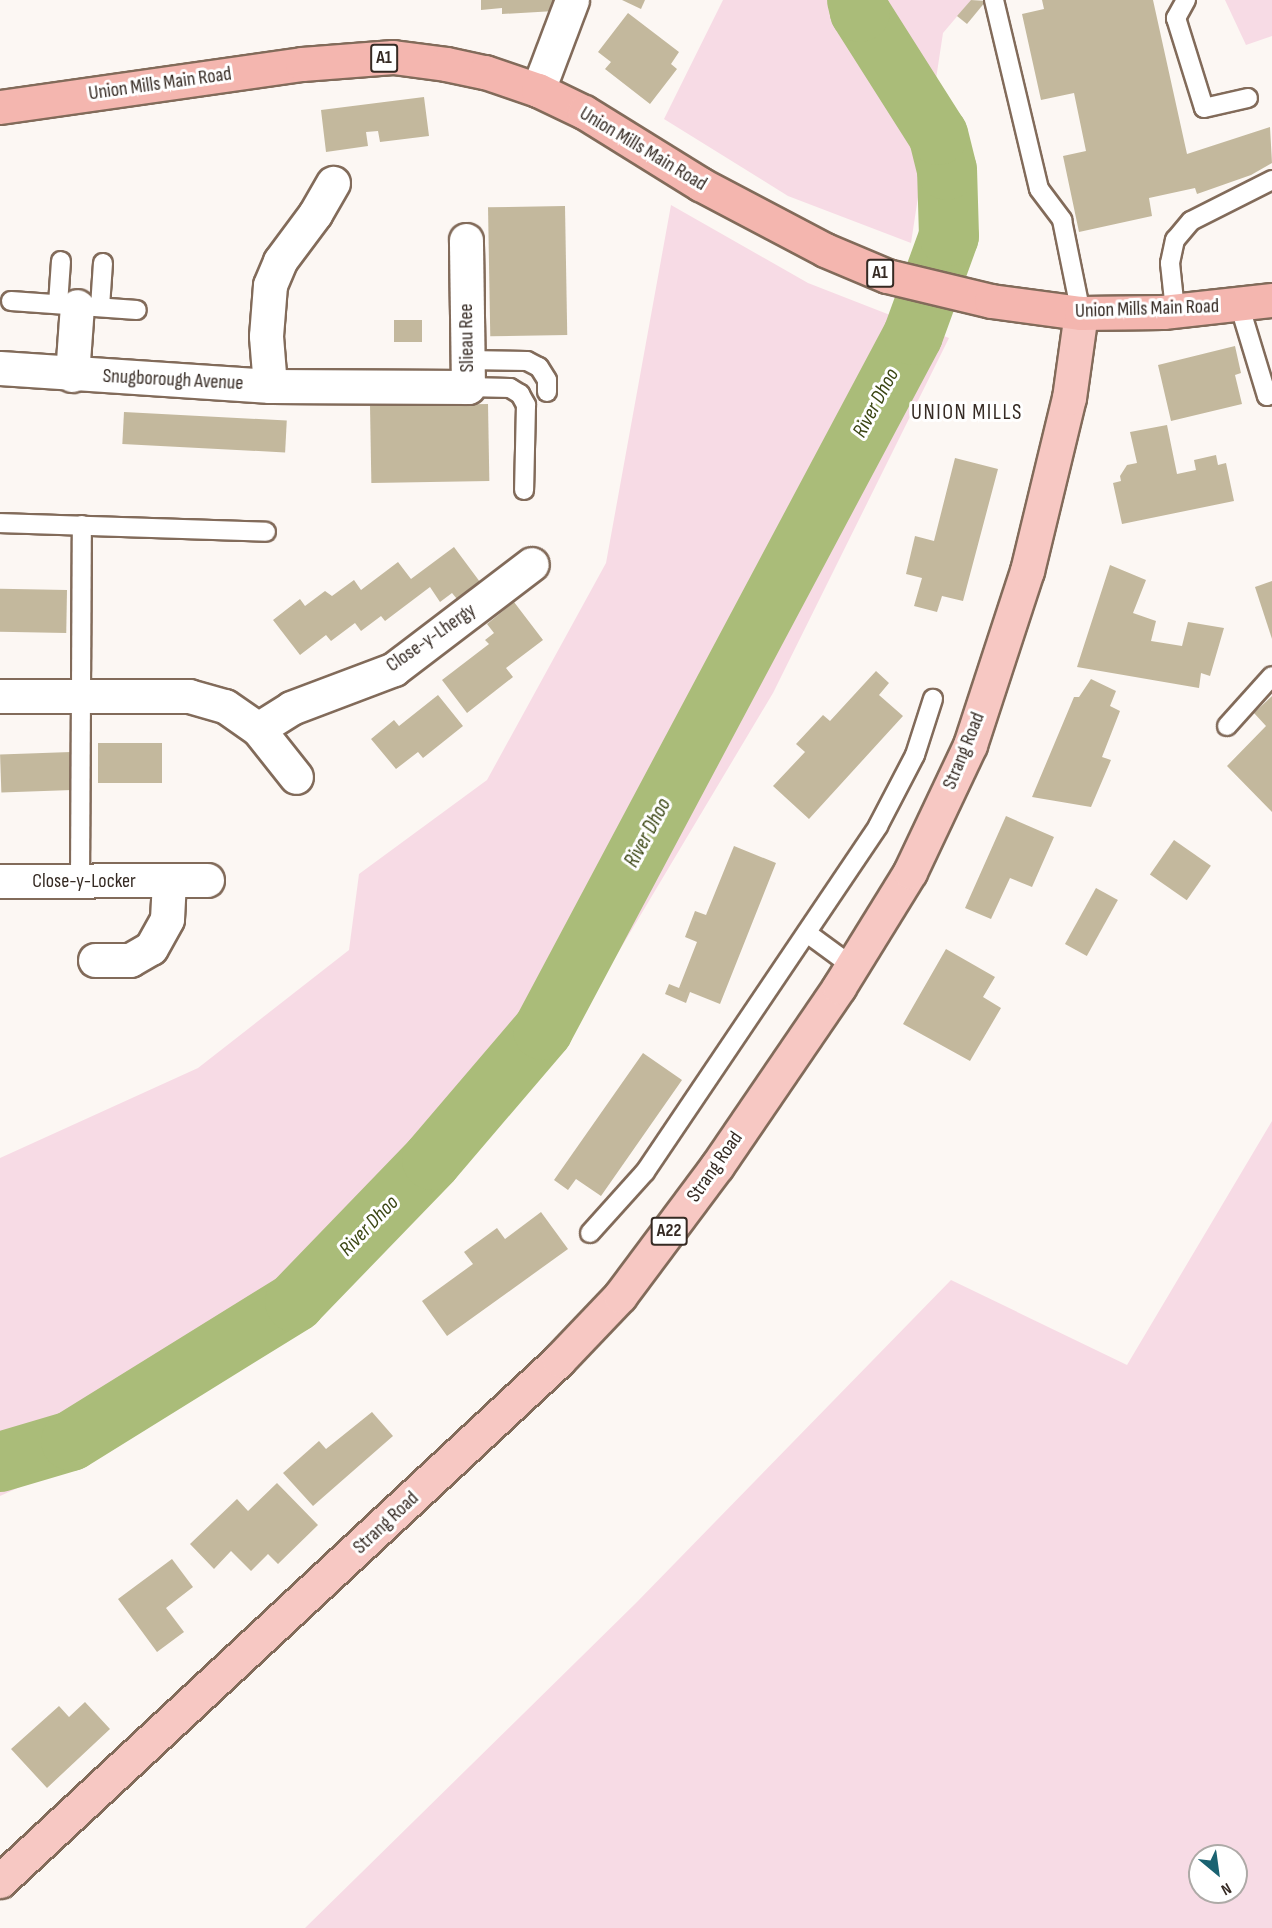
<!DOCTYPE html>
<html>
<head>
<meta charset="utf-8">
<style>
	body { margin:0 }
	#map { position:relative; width:1272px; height:1928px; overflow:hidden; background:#fcf7f3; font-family:"Sofia Sans Condensed",sans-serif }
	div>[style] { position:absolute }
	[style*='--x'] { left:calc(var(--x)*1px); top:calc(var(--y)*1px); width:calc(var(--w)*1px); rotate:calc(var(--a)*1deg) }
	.green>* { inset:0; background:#f7dbe5 }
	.river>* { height:60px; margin:-30px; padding:0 30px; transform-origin:30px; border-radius:30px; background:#aabc79 }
	.building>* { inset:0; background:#c3b89d; transform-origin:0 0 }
	.roads { filter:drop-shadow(2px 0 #826b5a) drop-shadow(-2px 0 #826b5a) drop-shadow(0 2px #826b5a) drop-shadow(0 -2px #826b5a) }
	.service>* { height:18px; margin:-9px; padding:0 9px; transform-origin:9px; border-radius:9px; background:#fff }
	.minor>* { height:33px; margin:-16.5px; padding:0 16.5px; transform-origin:16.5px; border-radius:16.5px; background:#fff }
	.secondary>* { height:33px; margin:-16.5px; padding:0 16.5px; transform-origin:16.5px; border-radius:16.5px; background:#fff }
	.primary>* { height:33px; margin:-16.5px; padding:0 16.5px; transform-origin:16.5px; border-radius:16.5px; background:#f7c8c3 }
	.trunk>* { height:33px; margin:-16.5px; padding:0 16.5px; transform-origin:16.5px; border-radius:16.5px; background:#f4b6af }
	span { translate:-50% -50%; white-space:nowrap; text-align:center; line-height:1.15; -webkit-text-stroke:6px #fff; paint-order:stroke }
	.shield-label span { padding:2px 4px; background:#fff; border:2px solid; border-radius:4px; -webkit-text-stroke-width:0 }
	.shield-label { font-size:18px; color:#352a23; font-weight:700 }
	.street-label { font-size:20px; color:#352a23 }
	.water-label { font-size:21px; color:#3b4614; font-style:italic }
	.quarter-label { font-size:22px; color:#352a23; letter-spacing:1.5px }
	.north { position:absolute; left:1188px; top:1844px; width:60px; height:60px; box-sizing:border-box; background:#fff; border:2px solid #aeaaa7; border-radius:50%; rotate:151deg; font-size:16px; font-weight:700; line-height:24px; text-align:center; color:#352a23 }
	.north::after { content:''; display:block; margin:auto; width:21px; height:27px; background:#1a6271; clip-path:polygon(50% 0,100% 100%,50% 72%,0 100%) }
</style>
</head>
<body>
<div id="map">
	<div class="green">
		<div style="clip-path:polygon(723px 0,971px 0,943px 33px,911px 243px,788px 196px,664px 119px)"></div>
		<div style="clip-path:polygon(1225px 0,1272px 0,1272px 36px,1246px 45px)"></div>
		<div style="clip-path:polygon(671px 205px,808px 283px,949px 338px,773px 693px,600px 983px,357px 1262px,124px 1440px,0 1496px,0 1158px,198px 1068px,349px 950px,359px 874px,487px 780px,606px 563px)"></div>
		<div style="clip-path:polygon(evenodd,1272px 1121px,1272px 1928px,305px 1928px,636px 1603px,951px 1280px,1127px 1365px,1272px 1121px,1200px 1856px,1236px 1856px,1236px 1892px,1200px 1892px,1200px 1856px)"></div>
	</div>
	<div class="river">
		<div style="--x:0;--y:1462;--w:74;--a:-16.5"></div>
		<div style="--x:71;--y:1441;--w:264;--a:-31.8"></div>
		<div style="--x:295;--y:1302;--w:197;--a:-46"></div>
		<div style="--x:432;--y:1160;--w:171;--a:-49.5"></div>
		<div style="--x:543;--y:1030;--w:787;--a:-61.97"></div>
		<div style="--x:913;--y:335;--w:105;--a:-70"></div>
		<div style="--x:949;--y:236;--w:66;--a:-91.7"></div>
		<div style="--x:947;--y:170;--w:36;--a:-104"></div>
		<div style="--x:938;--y:135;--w:146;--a:-122.4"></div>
		<div style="--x:860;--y:12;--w:12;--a:-104"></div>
	</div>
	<div class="building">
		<div style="clip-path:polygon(481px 0,554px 0,555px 11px,502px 14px,502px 8px,481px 10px)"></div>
		<div style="clip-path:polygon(622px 0,645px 0,641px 9px)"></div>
		<div style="clip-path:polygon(971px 0,986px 1px,967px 24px,957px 16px)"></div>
		<div style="clip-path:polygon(1042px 0,1153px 0,1187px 154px,1270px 127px,1272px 163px,1251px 175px,1197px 194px,1195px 188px,1149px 198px,1152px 216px,1079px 232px,1063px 156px,1086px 151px,1074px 93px,1041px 100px,1022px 14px,1044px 9px)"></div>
		<div style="clip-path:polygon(628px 13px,679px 52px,671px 64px,677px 69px,650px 104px,605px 69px,611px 62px,598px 52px)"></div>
		<div style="clip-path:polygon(424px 97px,429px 136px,380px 142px,378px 131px,366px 132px,368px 146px,326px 152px,321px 110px)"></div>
		<div style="left:565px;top:206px;width:129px;height:77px;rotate:89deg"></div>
		<div style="left:394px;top:320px;width:28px;height:22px"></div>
		<div style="clip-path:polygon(1235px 346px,1241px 373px,1235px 375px,1242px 404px,1171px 421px,1158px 365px)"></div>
		<div style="left:488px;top:404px;width:77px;height:118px;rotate:89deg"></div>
		<div style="left:124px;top:412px;width:163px;height:32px;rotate:3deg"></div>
		<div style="clip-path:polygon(1167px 425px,1177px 474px,1196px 470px,1194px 460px,1216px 455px,1218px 465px,1226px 463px,1234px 501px,1122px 524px,1113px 483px,1121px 481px,1120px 476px,1127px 465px,1137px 463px,1130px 432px)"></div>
		<div style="clip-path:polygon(955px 458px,998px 469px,963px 601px,942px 596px,937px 612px,914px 606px,922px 578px,906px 574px,915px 536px,934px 541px)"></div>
		<div style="clip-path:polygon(454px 547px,480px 582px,457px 599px,452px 593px,440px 602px,430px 587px,385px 621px,381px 616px,361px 631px,355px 623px,331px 641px,326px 635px,300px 655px,273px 620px,300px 599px,305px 606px,325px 591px,332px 596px,354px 580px,361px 590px,398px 562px,411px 579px)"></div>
		<div style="clip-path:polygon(1110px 565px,1146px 580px,1133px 613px,1156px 621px,1151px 641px,1182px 646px,1188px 622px,1224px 628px,1210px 676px,1201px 673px,1199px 688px,1077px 667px)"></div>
		<div style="clip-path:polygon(1272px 581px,1272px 639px,1255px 587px)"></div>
		<div style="left:67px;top:590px;width:43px;height:67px;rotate:91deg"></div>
		<div style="clip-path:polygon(514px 602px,543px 640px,506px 668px,513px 677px,467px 713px,442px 680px,489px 644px,485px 640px,494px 633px,487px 624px)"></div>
		<div style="clip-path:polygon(876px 671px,889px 683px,879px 695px,903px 716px,809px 819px,773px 786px,805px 752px,796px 744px,823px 715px,830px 721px)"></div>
		<div style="clip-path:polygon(1091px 679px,1116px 691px,1110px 706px,1120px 711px,1102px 757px,1111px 760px,1091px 807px,1032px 797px,1074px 697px,1079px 697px)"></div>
		<div style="clip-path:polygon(438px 695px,463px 726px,423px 758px,418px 752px,396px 769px,371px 739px,394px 720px,399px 726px)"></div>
		<div style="clip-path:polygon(1272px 696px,1272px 812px,1227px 766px,1266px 726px,1254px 713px)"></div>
		<div style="left:162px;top:743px;width:40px;height:64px;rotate:90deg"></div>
		<div style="left:71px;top:752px;width:38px;height:71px;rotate:88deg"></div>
		<div style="clip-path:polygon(1006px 816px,1054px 837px,1032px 887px,1010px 878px,991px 919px,965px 908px)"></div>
		<div style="left:1174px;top:840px;width:45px;height:42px;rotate:35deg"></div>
		<div style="clip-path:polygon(734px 846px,776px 863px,720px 1004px,690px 992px,686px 1003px,665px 994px,669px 984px,679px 988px,697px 942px,685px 937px,695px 911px,706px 915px)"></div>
		<div style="left:1096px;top:888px;width:25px;height:64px;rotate:29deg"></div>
		<div style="clip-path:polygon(946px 949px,995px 977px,983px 997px,1001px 1008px,970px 1061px,903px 1024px)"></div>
		<div style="clip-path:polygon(643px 1053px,682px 1080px,601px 1196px,576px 1179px,568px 1190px,554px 1180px)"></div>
		<div style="clip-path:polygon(541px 1212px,568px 1249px,447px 1336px,422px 1301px,473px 1264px,464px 1252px,497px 1228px,505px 1239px)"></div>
		<div style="clip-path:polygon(372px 1412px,393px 1436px,313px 1506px,283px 1473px,319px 1441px,326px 1449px)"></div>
		<div style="clip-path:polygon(277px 1483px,318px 1525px,278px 1564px,268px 1554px,251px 1571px,231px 1551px,214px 1569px,190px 1544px,237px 1499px,248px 1511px)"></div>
		<div style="clip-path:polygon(172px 1559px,193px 1587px,166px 1608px,184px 1632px,157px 1652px,118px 1599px)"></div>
		<div style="clip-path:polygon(85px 1702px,110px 1729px,47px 1788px,11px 1749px,59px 1706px,69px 1717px)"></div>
	</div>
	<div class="roads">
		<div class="service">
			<div style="--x:994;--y:0;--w:194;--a:76.6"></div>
			<div style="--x:1039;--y:189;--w:39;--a:53"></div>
			<div style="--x:1062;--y:220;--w:95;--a:78.5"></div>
			<div style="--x:1186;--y:0;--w:21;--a:119"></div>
			<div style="--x:1176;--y:18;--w:94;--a:72.7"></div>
			<div style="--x:1204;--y:108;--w:45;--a:-12.8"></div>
			<div style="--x:11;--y:301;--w:126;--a:4.1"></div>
			<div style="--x:58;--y:304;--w:43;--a:-86"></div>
			<div style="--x:1239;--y:304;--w:96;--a:73.1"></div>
			<div style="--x:1267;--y:396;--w:5;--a:-22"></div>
			<div style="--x:100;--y:307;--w:44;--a:-86.1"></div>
			<div style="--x:1175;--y:310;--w:47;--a:-96.1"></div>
			<div style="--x:1170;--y:263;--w:24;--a:-78"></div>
			<div style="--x:1175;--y:240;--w:25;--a:-50"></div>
			<div style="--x:1191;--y:221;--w:91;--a:-26.8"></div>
			<div style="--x:467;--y:360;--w:60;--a:1"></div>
			<div style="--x:527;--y:361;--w:13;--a:27"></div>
			<div style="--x:539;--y:367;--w:15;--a:58"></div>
			<div style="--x:547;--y:380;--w:12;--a:90"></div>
			<div style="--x:468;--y:387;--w:42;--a:1.4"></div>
			<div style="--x:510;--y:388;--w:12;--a:31"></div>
			<div style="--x:520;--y:394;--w:13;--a:61"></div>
			<div style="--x:526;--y:405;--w:85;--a:91.3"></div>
			<div style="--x:0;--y:523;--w:266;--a:1.9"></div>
			<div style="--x:1227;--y:726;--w:67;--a:-48"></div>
			<div style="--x:80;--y:881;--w:356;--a:-89.7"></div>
			<div style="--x:807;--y:933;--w:56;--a:36.3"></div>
			<div style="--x:590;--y:1233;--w:82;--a:-48"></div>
			<div style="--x:645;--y:1172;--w:417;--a:-56"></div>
			<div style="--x:878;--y:826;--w:80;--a:-62.5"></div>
			<div style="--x:915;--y:755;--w:59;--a:-72.2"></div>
		</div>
		<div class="minor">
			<div style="--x:0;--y:368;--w:271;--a:3.8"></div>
			<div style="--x:270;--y:386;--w:198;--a:0.3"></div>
			<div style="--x:468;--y:387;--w:147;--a:-90.8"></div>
			<div style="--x:72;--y:375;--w:69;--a:-85.9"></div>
			<div style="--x:270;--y:386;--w:50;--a:-94.6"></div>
			<div style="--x:266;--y:336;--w:51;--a:-85.5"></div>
			<div style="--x:270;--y:285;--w:26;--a:-67"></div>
			<div style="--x:280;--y:261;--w:59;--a:-53.3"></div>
			<div style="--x:315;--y:214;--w:36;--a:-60"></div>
			<div style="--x:0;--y:696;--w:189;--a:0"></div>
			<div style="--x:189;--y:696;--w:37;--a:16"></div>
			<div style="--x:225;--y:706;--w:40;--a:34.9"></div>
			<div style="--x:258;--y:729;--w:61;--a:51.6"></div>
			<div style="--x:258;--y:729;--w:39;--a:-32"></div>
			<div style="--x:291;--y:708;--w:110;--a:-20.7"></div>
			<div style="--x:394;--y:669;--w:173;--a:-37.3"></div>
			<div style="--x:0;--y:881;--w:207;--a:-0.3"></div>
			<div style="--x:95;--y:960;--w:35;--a:0"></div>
			<div style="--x:130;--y:960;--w:24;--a:-30"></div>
			<div style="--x:151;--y:948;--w:33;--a:-61"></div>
			<div style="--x:167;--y:919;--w:39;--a:-87"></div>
		</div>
		<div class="secondary">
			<div style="--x:538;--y:90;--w:96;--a:-69.3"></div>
		</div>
		<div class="primary">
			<div style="--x:0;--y:1881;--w:764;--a:-42.98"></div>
			<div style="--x:559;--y:1360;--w:88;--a:-46.4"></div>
			<div style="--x:620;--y:1296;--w:162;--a:-53.3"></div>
			<div style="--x:717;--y:1166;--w:217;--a:-55.7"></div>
			<div style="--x:839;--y:987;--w:135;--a:-58.3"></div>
			<div style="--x:910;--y:872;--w:140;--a:-64.7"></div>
			<div style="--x:970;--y:745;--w:183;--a:-71.9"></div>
			<div style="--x:1027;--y:571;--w:178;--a:-76.4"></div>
			<div style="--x:1069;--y:398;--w:86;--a:-82"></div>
		</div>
		<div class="trunk">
			<div style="--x:0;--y:107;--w:305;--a:-8.1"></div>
			<div style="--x:302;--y:64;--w:91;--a:-4.4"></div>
			<div style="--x:393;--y:57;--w:53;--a:7.5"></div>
			<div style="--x:446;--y:64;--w:40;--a:12"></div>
			<div style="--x:485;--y:72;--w:56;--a:18.8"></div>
			<div style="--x:538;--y:90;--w:51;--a:25.6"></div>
			<div style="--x:584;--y:112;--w:137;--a:31.8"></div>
			<div style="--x:700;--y:184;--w:141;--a:27.8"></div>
			<div style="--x:825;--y:250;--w:67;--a:22.8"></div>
			<div style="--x:887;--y:276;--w:107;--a:13.5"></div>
			<div style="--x:991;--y:301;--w:91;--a:7.6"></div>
			<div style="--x:1081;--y:313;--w:82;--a:-0.7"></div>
			<div style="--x:1163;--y:312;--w:110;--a:-6.3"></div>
		</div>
	</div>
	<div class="shield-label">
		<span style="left:384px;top:58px">A1</span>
		<span style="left:880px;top:273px">A1</span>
		<span style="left:669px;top:1231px">A22</span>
	</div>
	<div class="street-label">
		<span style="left:160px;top:84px;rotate:-8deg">Union Mills Main Road</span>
		<span style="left:643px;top:149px;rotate:31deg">Union Mills Main Road</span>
		<span style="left:1147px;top:309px;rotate:-2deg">Union Mills Main Road</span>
		<span style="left:467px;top:338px;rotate:-91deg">Slieau Ree</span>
		<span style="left:173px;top:380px;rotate:3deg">Snugborough Avenue</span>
		<span style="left:431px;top:638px;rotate:-35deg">Close-y-Lhergy</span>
		<span style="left:964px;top:751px;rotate:-68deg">Strang Road</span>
		<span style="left:84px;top:881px">Close-y-Locker</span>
		<span style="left:715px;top:1167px;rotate:-55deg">Strang Road</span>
		<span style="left:386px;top:1523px;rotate:-43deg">Strang Road</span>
	</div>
	<div class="water-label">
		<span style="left:876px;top:403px;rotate:-62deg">River Dhoo</span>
		<span style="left:648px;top:833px;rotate:-62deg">River Dhoo</span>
		<span style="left:369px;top:1226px;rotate:-46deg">River Dhoo</span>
	</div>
	<div class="quarter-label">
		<span style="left:967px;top:413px">UNION MILLS</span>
	</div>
	<div class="north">N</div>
</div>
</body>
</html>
